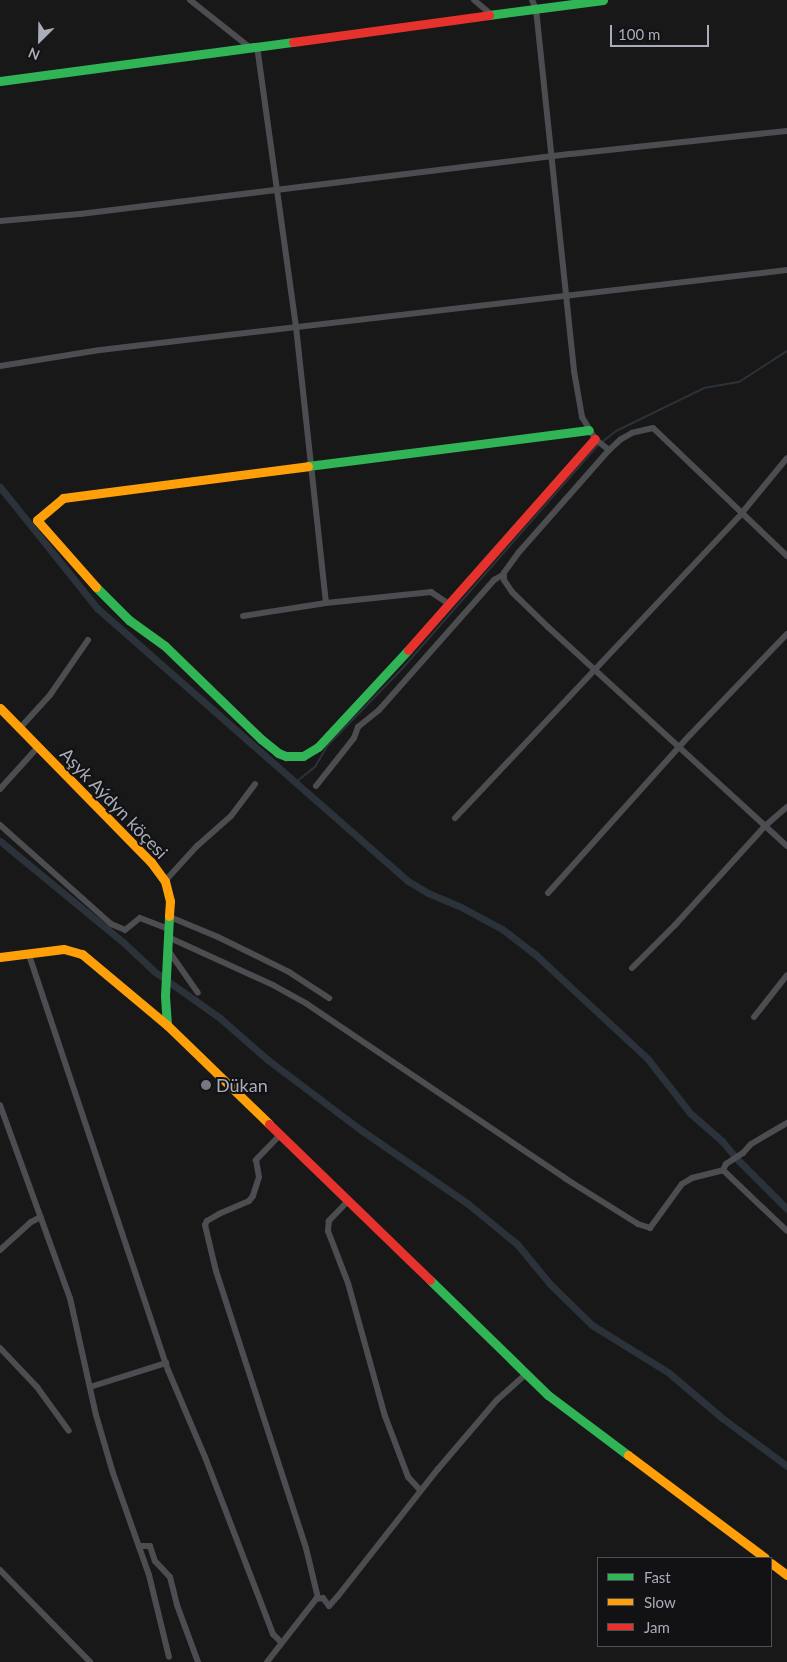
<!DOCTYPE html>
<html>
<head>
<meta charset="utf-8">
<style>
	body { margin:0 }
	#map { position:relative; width:787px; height:1662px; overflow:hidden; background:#181818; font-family:Lato,sans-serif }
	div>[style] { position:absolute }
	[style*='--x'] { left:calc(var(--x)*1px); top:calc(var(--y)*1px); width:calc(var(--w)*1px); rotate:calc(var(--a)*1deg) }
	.stream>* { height:2px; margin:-1px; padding:0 1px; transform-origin:1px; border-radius:1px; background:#2b323a }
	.canal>* { height:7px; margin:-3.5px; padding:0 3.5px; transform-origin:3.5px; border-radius:3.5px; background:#2b323a }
	.street>* { height:6px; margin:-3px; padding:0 3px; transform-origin:3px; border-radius:3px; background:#4c4d51 }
	.fast>* { height:9px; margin:-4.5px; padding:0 4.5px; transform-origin:4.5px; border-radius:4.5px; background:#30b455 }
	.slow>* { height:9px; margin:-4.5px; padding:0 4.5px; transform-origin:4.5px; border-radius:4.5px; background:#ff9f0a }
	.jam>* { height:9px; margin:-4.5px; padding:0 4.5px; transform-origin:4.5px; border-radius:4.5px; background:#e5322d }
	.dots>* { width:14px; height:14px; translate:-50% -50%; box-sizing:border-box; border:2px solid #121214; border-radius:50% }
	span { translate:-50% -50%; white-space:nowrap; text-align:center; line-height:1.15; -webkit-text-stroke:4px #121214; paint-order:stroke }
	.street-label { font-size:18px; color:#a9adb9 }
	.poi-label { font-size:18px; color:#a9adb9 }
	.left { translate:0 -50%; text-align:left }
	.legend { position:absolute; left:597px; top:1557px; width:175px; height:90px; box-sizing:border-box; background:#121214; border:1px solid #4e5056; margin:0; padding:6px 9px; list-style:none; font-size:15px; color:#a9adb9 }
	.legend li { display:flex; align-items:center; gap:10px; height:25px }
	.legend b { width:25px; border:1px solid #4e5056 }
	.north { position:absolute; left:15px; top:15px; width:50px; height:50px; -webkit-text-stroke:4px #121214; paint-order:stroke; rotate:203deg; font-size:14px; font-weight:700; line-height:20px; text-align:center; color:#a9adb9 }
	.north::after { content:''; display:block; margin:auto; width:18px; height:22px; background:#a9adb9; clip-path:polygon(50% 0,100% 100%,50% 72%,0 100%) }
	.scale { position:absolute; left:610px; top:25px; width:99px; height:22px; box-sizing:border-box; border:2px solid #a9adb9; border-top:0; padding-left:6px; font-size:15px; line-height:18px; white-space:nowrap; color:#a9adb9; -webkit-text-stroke:4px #121214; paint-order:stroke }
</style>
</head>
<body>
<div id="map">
	<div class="stream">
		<div style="--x:602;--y:442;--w:18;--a:-38"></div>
		<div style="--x:616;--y:431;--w:98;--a:-26"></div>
		<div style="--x:704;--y:388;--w:36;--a:-10"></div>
		<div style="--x:739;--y:382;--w:57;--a:-32.9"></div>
		<div style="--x:295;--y:783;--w:26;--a:-39"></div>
		<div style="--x:315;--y:767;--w:24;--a:-60"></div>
		<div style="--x:327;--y:746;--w:106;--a:-45.8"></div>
		<div style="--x:401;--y:670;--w:299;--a:-48.8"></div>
	</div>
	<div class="canal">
		<div style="--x:0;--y:487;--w:155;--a:51.3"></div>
		<div style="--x:97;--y:608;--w:414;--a:41.3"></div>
		<div style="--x:408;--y:881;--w:23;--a:31"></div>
		<div style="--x:428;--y:893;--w:36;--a:23"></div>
		<div style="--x:461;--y:907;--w:47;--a:28.2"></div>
		<div style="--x:502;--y:929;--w:43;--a:37.4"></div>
		<div style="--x:536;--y:955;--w:151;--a:42.9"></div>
		<div style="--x:647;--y:1058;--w:70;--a:52"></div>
		<div style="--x:690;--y:1113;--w:43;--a:41.2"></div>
		<div style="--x:722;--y:1141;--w:25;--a:50"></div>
		<div style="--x:738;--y:1160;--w:69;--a:45"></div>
		<div style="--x:0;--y:841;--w:159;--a:39.4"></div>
		<div style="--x:123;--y:942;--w:44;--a:43.2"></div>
		<div style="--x:155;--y:972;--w:80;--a:35.3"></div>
		<div style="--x:220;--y:1018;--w:64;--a:41.2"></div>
		<div style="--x:268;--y:1060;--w:116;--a:37"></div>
		<div style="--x:361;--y:1130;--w:129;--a:34.6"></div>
		<div style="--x:467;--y:1203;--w:65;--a:39.4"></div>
		<div style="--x:517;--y:1244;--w:52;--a:50.5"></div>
		<div style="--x:550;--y:1284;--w:59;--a:44.3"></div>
		<div style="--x:592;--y:1325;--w:91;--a:31.9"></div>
		<div style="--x:669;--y:1373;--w:70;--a:40.3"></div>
		<div style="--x:722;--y:1418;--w:81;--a:36.4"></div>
	</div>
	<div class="street">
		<div style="--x:190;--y:0;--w:75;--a:38.5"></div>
		<div style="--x:474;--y:0;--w:23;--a:40"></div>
		<div style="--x:532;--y:0;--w:10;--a:66"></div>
		<div style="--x:536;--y:9;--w:364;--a:84"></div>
		<div style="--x:574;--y:371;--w:47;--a:80.1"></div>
		<div style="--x:582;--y:417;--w:26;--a:59"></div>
		<div style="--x:595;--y:439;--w:18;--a:38"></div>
		<div style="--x:0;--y:221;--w:80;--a:-5"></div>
		<div style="--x:80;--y:214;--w:495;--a:-7"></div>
		<div style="--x:571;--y:154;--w:217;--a:-6.1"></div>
		<div style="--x:0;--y:366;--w:101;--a:-9.1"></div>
		<div style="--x:100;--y:350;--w:692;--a:-6.64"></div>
		<div style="--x:787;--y:556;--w:185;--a:-136.3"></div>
		<div style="--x:653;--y:428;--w:22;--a:167"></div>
		<div style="--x:632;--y:433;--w:13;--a:151"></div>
		<div style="--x:621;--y:439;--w:16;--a:137"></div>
		<div style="--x:609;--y:450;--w:136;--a:131.4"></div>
		<div style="--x:519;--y:552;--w:26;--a:126"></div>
		<div style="--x:504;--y:573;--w:7;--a:90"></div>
		<div style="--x:504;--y:580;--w:14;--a:56"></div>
		<div style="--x:512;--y:592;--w:50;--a:44.2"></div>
		<div style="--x:548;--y:627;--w:324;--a:42.5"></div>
		<div style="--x:326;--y:603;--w:106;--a:-6"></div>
		<div style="--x:431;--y:592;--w:22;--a:34"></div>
		<div style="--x:243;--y:616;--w:84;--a:-8.9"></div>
		<div style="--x:326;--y:603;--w:278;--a:-96.2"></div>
		<div style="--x:296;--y:327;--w:284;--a:-97.9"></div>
		<div style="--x:20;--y:728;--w:45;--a:-47.7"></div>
		<div style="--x:50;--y:695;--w:67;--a:-55.4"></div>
		<div style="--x:316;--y:786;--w:61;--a:-51.6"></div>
		<div style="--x:354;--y:738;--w:12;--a:-70"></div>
		<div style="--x:358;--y:727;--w:27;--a:-39"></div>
		<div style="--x:379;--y:710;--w:174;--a:-48.5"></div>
		<div style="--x:494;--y:580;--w:8;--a:-30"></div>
		<div style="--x:501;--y:576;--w:3;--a:18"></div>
		<div style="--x:0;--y:789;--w:57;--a:-47.9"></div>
		<div style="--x:455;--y:818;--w:417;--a:-46.7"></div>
		<div style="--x:741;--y:514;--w:72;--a:-50.6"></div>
		<div style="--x:0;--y:825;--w:149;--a:41.7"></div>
		<div style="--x:111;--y:924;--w:15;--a:23"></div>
		<div style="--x:125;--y:930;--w:19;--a:-39"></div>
		<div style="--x:140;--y:918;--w:31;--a:21"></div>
		<div style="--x:165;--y:881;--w:47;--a:-47.6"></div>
		<div style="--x:197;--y:846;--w:45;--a:-41.4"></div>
		<div style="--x:231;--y:816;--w:40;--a:-53"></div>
		<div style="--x:548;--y:893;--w:212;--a:-48.1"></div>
		<div style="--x:690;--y:735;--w:140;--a:-46.2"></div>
		<div style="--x:170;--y:917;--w:52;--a:22.6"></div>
		<div style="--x:218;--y:937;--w:79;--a:26.2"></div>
		<div style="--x:289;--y:972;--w:48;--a:33"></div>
		<div style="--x:170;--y:938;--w:113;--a:24.5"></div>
		<div style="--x:273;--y:985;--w:39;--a:29"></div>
		<div style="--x:307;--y:1004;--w:313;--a:34"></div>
		<div style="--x:566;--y:1179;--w:85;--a:32"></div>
		<div style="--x:638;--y:1224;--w:13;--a:18"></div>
		<div style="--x:650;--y:1228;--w:54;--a:-54"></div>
		<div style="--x:682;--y:1184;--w:12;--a:-31"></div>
		<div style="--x:692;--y:1178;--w:32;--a:-14"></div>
		<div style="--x:723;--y:1170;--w:7;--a:-63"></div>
		<div style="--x:726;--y:1164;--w:20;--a:-33"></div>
		<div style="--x:743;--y:1153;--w:12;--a:-48"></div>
		<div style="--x:751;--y:1144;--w:42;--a:-30.3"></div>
		<div style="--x:168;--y:950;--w:52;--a:55.1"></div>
		<div style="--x:29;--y:955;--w:438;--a:71.5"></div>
		<div style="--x:168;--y:1370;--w:95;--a:67"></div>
		<div style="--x:205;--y:1457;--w:190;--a:69"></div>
		<div style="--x:273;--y:1634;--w:11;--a:45"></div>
		<div style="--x:632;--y:968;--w:61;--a:-45"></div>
		<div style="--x:675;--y:925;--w:134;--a:-47.7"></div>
		<div style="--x:765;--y:826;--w:29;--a:-41"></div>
		<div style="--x:754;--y:1017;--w:53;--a:-51.8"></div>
		<div style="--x:0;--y:1105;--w:205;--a:70.1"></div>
		<div style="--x:70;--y:1298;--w:120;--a:77.5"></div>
		<div style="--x:96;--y:1415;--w:60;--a:73.7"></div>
		<div style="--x:113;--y:1473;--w:108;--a:70.6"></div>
		<div style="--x:149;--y:1575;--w:84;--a:76.3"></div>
		<div style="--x:280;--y:1135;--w:35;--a:134"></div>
		<div style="--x:256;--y:1160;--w:17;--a:80"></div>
		<div style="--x:259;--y:1177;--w:20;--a:108"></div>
		<div style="--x:253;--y:1196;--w:6;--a:129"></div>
		<div style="--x:249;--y:1201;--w:33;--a:157"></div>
		<div style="--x:219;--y:1214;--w:14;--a:150"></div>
		<div style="--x:207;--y:1221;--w:4;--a:117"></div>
		<div style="--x:205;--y:1225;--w:47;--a:76.6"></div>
		<div style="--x:216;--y:1271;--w:291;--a:72"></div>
		<div style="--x:306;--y:1548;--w:51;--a:76.5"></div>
		<div style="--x:723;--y:1170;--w:88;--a:43.6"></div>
		<div style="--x:348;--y:1201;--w:28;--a:134"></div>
		<div style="--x:329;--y:1221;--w:10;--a:96"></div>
		<div style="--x:328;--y:1231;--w:56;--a:69"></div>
		<div style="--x:348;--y:1283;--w:138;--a:74.5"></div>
		<div style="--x:385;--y:1416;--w:65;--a:69.3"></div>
		<div style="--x:408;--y:1477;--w:18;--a:47"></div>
		<div style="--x:0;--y:1250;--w:42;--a:-42.1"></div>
		<div style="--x:31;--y:1222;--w:11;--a:-27"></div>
		<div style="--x:0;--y:1348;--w:54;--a:46.5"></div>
		<div style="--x:37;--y:1387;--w:54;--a:54"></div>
		<div style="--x:90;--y:1387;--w:80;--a:-17.5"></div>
		<div style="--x:139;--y:1546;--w:11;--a:0"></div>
		<div style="--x:150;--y:1546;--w:16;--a:72"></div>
		<div style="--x:155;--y:1561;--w:22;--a:47"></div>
		<div style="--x:170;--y:1577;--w:29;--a:76"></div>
		<div style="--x:177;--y:1605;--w:61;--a:69.8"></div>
		<div style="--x:0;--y:1570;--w:129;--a:45.6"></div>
		<div style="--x:267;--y:1662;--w:80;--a:-52.1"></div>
		<div style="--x:316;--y:1599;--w:7;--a:-8"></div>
		<div style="--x:323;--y:1598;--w:10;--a:53"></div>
		<div style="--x:329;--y:1606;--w:13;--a:-48"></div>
		<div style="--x:338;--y:1596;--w:162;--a:-51.8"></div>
		<div style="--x:438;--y:1469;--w:91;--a:-49.5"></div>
		<div style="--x:497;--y:1400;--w:39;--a:-42"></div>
	</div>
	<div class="fast">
		<div style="--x:489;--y:15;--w:115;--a:-7.5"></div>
		<div style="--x:0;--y:81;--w:296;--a:-7.6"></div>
		<div style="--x:308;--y:466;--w:283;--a:-7.3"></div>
		<div style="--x:96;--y:587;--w:47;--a:45"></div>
		<div style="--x:129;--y:620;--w:44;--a:35.8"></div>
		<div style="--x:165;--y:646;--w:134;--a:44.1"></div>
		<div style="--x:261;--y:739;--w:22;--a:39"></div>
		<div style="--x:278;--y:753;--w:9;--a:21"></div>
		<div style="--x:286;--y:756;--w:17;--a:0"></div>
		<div style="--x:303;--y:756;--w:17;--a:-31"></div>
		<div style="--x:318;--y:747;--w:132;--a:-47.1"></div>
		<div style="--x:167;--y:1025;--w:29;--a:-94"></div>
		<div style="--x:165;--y:996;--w:80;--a:-87.1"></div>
		<div style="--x:430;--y:1280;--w:165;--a:44.3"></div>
		<div style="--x:548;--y:1395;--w:100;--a:36.9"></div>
	</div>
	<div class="slow">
		<div style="--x:96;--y:587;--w:89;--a:-131.4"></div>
		<div style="--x:37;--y:520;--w:34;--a:-40"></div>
		<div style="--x:63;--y:498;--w:247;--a:-7.4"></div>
		<div style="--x:0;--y:708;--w:216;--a:45.6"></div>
		<div style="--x:151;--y:862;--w:24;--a:54"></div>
		<div style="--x:165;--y:881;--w:21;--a:76"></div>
		<div style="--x:170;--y:901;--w:15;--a:94"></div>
		<div style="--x:0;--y:957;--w:64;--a:-7.1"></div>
		<div style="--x:64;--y:949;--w:19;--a:16"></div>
		<div style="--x:82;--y:954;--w:111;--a:39.9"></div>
		<div style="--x:167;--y:1025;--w:142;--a:44.1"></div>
		<div style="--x:628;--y:1455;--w:171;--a:36.9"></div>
		<div style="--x:771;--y:1563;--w:20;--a:37"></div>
	</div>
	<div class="jam">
		<div style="--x:293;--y:42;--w:198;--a:-7.8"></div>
		<div style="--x:408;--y:650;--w:282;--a:-48.5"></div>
		<div style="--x:269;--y:1124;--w:224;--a:44.1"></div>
	</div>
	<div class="dots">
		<div style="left:206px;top:1085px;background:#767981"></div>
	</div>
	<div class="street-label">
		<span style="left:114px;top:803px;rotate:46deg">Aşyk Aýdyn köçesi</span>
	</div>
	<div class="poi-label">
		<span class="left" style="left:216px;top:1085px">Dükan</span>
	</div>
	<ul class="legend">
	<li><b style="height:6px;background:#30b455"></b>Fast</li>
	<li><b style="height:6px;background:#ff9f0a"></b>Slow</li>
	<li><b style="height:6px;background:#e5322d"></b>Jam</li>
	</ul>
	<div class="north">N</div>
	<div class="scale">100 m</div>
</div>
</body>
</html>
